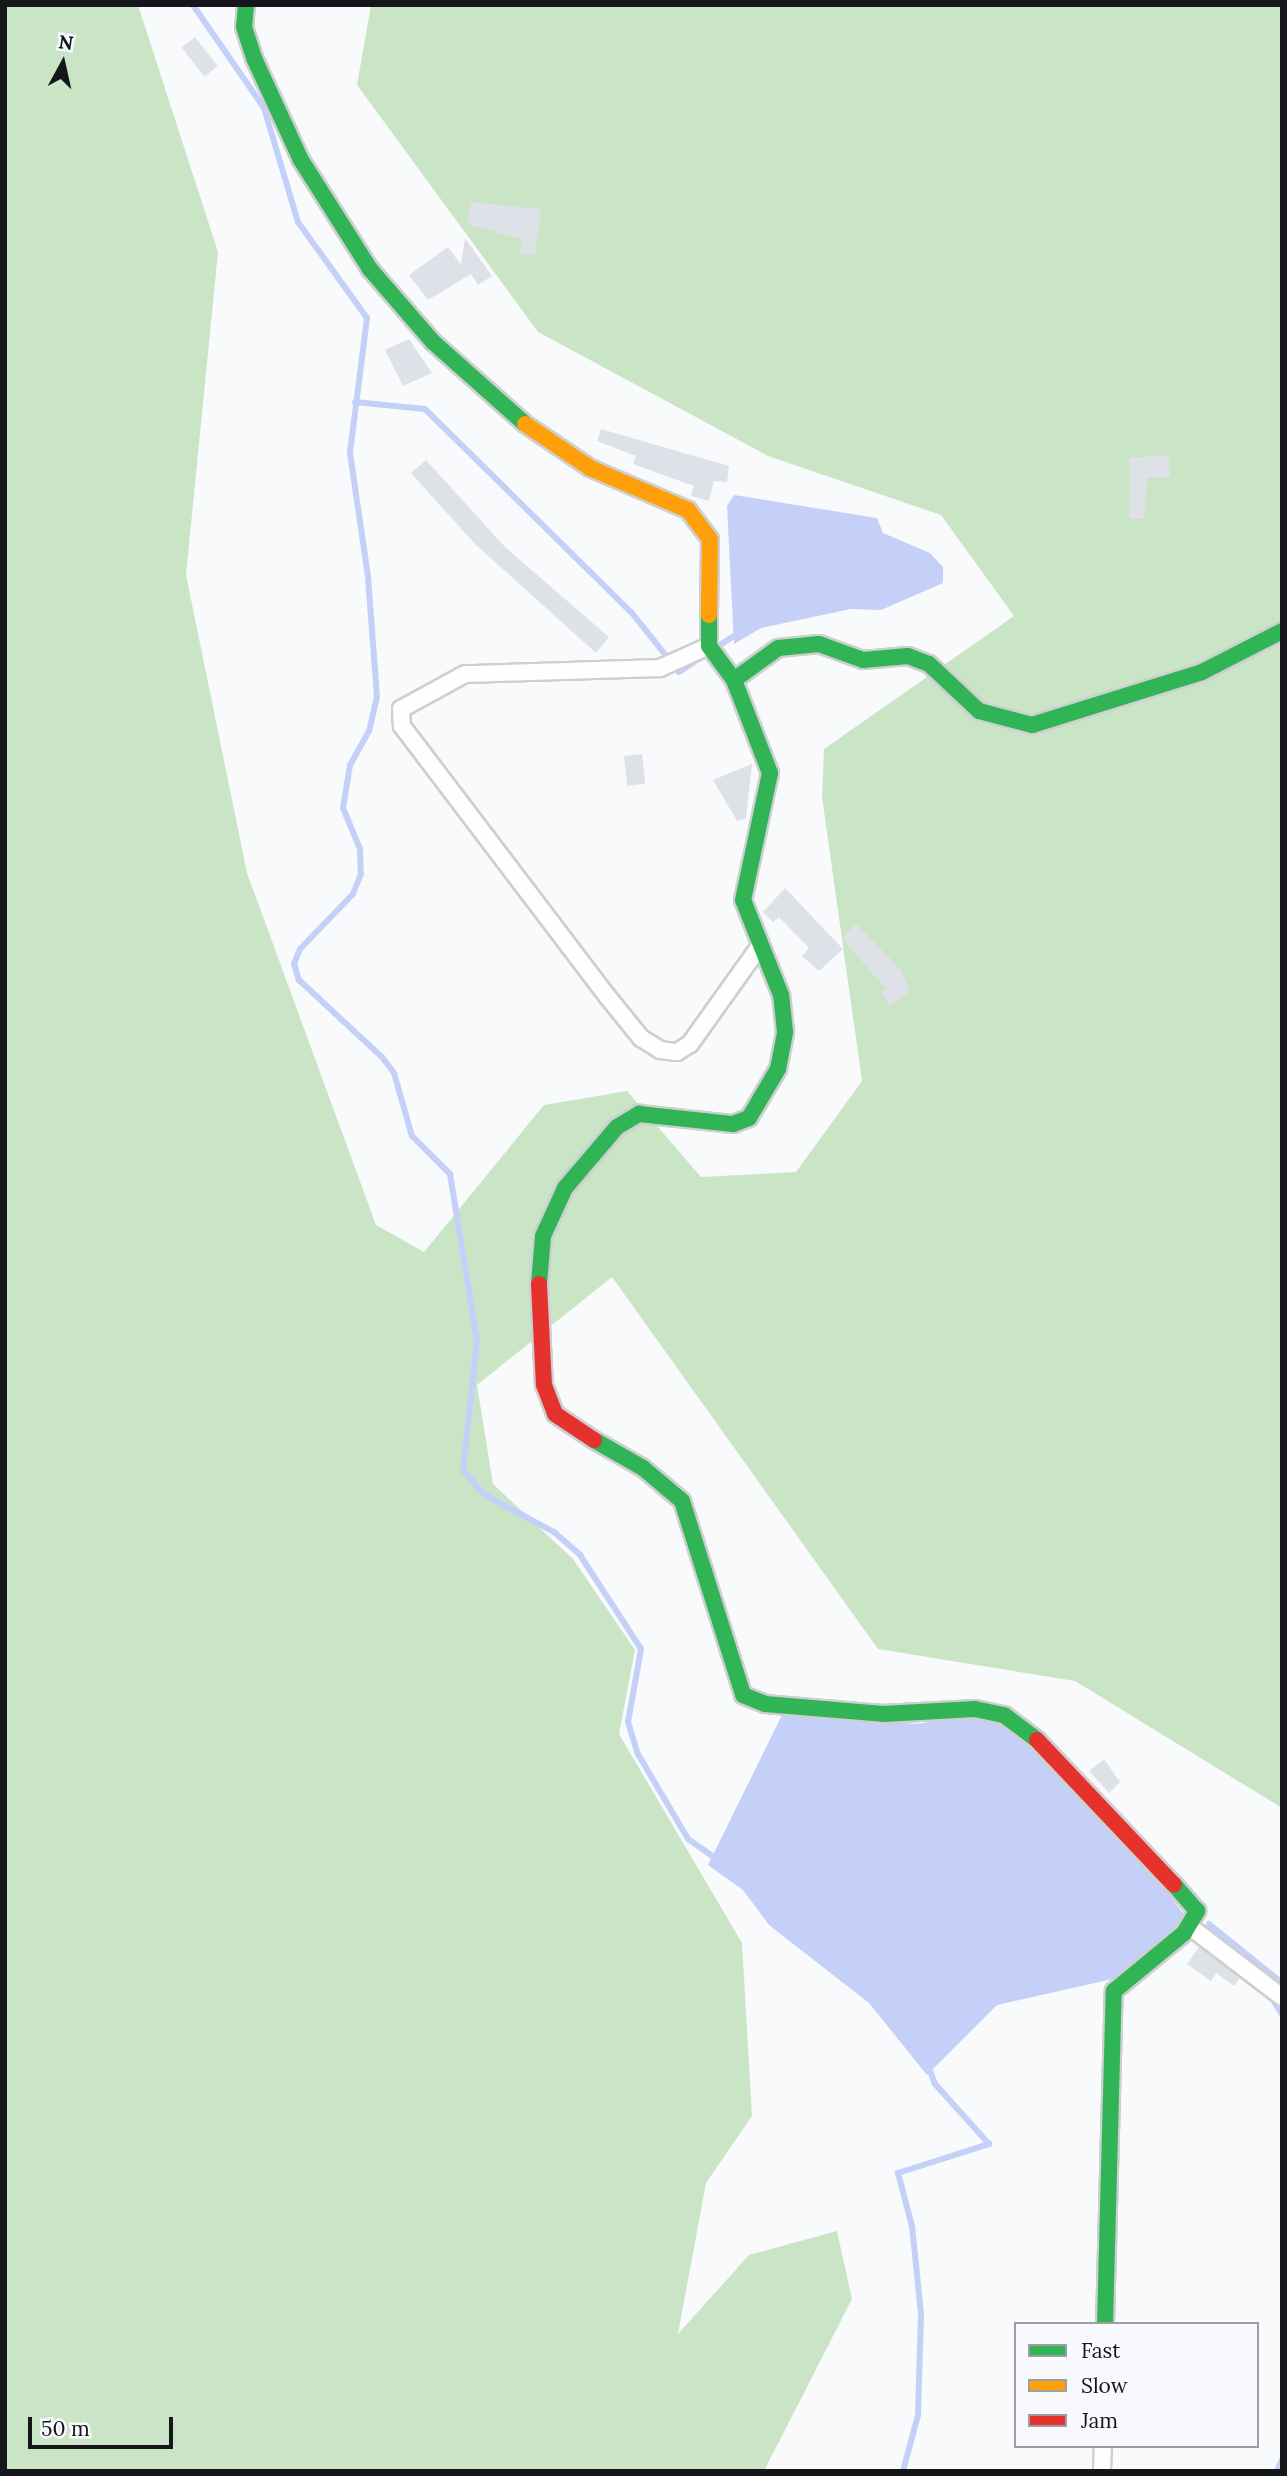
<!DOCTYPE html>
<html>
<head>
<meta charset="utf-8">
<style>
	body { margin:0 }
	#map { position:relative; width:1287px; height:2476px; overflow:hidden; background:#f8fafc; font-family:Lora,serif }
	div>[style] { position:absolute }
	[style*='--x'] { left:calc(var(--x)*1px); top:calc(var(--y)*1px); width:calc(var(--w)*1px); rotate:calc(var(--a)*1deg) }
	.green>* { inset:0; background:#cae5c6 }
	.water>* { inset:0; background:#c4d0f8 }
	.stream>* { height:6px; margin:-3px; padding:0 3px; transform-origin:3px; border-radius:3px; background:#c4d0f8 }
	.building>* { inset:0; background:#dee1e7; transform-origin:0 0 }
	.roads { filter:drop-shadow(2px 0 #cdcfd1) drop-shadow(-2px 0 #cdcfd1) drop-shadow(0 2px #cdcfd1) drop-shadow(0 -2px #cdcfd1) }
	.street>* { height:16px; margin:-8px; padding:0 8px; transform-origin:8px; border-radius:8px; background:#fefeff }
	.fast>* { height:16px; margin:-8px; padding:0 8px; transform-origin:8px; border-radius:8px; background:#30b455 }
	.slow>* { height:16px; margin:-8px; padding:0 8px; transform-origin:8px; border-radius:8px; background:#ff9f0a }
	.jam>* { height:16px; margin:-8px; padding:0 8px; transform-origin:8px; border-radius:8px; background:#e5322d }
	span { translate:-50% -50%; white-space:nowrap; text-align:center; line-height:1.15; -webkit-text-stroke:5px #f7f9fd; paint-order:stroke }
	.frame { position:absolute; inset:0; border:7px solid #15161a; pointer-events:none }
	.legend { position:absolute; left:1014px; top:2322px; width:245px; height:126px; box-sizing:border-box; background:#f7f9fd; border:2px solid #9d9ea2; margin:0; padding:9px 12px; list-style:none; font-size:21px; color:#15161a }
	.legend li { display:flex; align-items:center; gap:14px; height:35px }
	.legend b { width:35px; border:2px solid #9d9ea2 }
	.north { position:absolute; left:28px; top:28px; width:70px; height:70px; -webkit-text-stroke:5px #f7f9fd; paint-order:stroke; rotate:8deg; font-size:19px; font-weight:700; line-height:28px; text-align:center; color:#15161a }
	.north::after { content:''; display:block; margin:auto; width:24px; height:32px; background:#15161a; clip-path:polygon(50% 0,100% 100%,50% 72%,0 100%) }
	.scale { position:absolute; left:28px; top:2417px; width:145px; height:32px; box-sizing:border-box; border:4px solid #15161a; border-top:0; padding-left:9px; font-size:21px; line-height:24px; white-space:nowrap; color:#15161a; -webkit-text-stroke:5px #f7f9fd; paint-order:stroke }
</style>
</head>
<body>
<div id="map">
	<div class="green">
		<div style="clip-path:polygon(5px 5px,138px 5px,218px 252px,186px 575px,247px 873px,376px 1225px,424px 1252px,544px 1105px,627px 1091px,701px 1177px,796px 1172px,862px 1081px,822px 797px,824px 749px,1014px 616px,941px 515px,768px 456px,538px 332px,357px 85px,371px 5px,1282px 5px,1282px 1808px,1075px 1681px,878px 1649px,612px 1277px,477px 1385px,493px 1484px,573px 1559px,635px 1650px,619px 1734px,742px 1943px,752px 2116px,706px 2183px,678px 2334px,749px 2255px,837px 2231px,852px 2299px,764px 2471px,5px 2471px)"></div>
	</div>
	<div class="water">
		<div style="clip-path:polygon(734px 495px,877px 518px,883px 533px,930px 553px,943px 567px,943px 583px,881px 610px,851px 609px,761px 628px,734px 644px,727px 506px)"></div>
		<div style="clip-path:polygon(784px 1711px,916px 1724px,975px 1715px,1026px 1736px,1155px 1876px,1185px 1916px,1178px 1930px,1117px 1978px,997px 2005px,927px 2075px,869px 2003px,769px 1925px,743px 1890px,708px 1865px)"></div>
	</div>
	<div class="stream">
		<div style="--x:193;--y:5;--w:125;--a:55.4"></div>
		<div style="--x:264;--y:108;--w:119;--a:73.4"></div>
		<div style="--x:298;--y:222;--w:118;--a:54.3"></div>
		<div style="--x:367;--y:318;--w:136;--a:97.2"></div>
		<div style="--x:350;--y:453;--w:125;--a:81.7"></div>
		<div style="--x:368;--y:577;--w:120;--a:85.7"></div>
		<div style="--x:377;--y:697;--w:35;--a:103"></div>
		<div style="--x:369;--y:731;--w:39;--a:119"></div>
		<div style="--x:350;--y:765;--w:44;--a:99.2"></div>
		<div style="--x:343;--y:808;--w:44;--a:67.5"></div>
		<div style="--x:360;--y:849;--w:25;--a:88"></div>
		<div style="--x:361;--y:874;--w:22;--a:112"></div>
		<div style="--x:353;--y:894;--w:76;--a:133.9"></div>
		<div style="--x:300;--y:949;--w:16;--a:112"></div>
		<div style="--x:294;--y:964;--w:17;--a:73"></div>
		<div style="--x:299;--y:980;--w:113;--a:42.9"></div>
		<div style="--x:382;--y:1057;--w:20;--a:53"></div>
		<div style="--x:394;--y:1073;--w:66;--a:74.1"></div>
		<div style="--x:412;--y:1136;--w:54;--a:45"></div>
		<div style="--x:450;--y:1174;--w:168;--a:80.8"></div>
		<div style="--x:477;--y:1340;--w:131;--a:96.1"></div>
		<div style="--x:463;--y:1470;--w:31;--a:50"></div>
		<div style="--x:483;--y:1494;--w:81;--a:28.2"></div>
		<div style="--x:554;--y:1532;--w:35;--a:41"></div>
		<div style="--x:580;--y:1555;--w:112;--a:57"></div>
		<div style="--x:641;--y:1649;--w:74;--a:100.1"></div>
		<div style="--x:628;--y:1722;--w:34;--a:73"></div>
		<div style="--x:638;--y:1754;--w:99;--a:59.5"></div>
		<div style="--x:688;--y:1839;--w:35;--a:35"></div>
		<div style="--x:355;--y:402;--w:70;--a:5.7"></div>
		<div style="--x:425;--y:409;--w:291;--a:44.6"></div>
		<div style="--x:632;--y:613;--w:75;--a:51.5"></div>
		<div style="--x:679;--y:672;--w:18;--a:-34"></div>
		<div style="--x:723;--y:643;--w:17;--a:-33"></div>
		<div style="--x:1209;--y:1924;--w:92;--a:38.9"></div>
		<div style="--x:1270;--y:1995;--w:22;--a:58"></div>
		<div style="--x:903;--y:2471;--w:58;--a:-75"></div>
		<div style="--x:918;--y:2415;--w:101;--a:-88.3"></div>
		<div style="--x:921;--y:2314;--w:88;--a:-95.8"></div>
		<div style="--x:912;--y:2226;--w:55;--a:-104.8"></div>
		<div style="--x:898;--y:2173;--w:96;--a:-17.7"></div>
		<div style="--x:989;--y:2144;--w:81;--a:-132"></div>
		<div style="--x:935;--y:2084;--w:20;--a:-110"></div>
		<div style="--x:1277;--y:2471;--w:12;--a:-66"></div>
	</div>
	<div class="building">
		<div style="left:195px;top:37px;width:37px;height:17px;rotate:52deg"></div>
		<div style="clip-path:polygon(471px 202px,541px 209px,535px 255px,520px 254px,522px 239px,467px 224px)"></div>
		<div style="clip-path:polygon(465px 238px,492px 276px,478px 285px,471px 274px,428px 300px,409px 275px,448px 247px,461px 265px)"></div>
		<div style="clip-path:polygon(409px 339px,432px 373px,403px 386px,385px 350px)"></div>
		<div style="clip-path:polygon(601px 429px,729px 466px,727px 482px,714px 481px,709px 501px,691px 496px,694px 486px,633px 464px,636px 456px,597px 441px)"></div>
		<div style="clip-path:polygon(1169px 455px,1170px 477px,1147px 478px,1144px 519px,1129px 518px,1130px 458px)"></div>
		<div style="clip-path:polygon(426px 460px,506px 548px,609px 637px,596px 653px,475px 544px,411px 473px)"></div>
		<div style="left:642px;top:754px;width:30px;height:18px;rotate:84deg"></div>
		<div style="clip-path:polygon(752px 764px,746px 818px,737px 821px,713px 780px)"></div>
		<div style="clip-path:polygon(785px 888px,843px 949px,819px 971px,802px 956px,809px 948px,779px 917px,773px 922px,763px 912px)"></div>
		<div style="clip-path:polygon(856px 924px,901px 970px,910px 992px,889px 1005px,881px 992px,886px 989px,842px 938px)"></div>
		<div style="clip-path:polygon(1104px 1759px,1120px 1782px,1109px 1793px,1089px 1771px)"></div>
		<div style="clip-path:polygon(1199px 1947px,1240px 1978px,1234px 1986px,1216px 1973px,1211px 1981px,1187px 1964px)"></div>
	</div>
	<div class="roads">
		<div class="street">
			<div style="--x:709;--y:646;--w:54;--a:155.8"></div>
			<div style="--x:660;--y:668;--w:195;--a:178.2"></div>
			<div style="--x:465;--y:674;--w:73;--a:151.3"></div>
			<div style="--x:401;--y:709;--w:17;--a:87"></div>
			<div style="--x:402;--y:726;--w:339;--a:52.8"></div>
			<div style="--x:607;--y:996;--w:54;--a:51"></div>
			<div style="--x:641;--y:1038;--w:22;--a:32"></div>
			<div style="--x:660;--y:1050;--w:17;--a:7"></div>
			<div style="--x:677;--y:1052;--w:15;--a:-32"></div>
			<div style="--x:690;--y:1044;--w:120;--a:-54.5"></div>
			<div style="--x:1189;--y:1926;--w:117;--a:37.4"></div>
			<div style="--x:1102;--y:2471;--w:25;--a:-88"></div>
		</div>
		<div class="fast">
			<div style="--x:246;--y:5;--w:22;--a:95"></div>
			<div style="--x:244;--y:27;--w:33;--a:72"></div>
			<div style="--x:254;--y:58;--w:112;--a:65.3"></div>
			<div style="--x:301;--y:160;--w:129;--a:57.7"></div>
			<div style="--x:370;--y:269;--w:96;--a:49.2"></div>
			<div style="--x:433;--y:342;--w:123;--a:41.7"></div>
			<div style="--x:734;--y:680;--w:54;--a:-36"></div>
			<div style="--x:778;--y:648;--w:41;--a:-5.6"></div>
			<div style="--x:819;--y:644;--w:47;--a:20"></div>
			<div style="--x:863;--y:660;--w:45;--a:-5.1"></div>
			<div style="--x:908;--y:656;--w:22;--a:21"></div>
			<div style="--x:929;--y:664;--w:69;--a:43.2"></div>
			<div style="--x:979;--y:711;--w:55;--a:14.8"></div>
			<div style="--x:1032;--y:725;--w:178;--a:-17.3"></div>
			<div style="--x:1202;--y:672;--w:90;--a:-27.1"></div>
			<div style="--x:539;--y:1284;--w:48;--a:-85.2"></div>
			<div style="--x:543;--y:1236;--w:53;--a:-65.4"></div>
			<div style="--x:565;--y:1188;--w:80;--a:-49.6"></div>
			<div style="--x:617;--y:1127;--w:26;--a:-31"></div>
			<div style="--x:639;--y:1114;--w:95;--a:6.1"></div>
			<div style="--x:733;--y:1124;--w:17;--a:-21"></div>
			<div style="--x:749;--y:1118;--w:57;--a:-59.4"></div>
			<div style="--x:778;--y:1069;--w:38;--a:-79"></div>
			<div style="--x:785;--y:1032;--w:37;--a:-96"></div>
			<div style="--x:781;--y:995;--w:102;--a:-111.8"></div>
			<div style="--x:743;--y:900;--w:130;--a:-78"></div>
			<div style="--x:770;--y:773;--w:100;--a:-111.2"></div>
			<div style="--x:734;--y:680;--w:42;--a:-126.3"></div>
			<div style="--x:709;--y:646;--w:31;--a:-90"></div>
			<div style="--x:594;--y:1440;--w:56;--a:29.7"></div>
			<div style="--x:643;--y:1468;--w:51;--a:40.2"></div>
			<div style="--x:682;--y:1501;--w:203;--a:72.5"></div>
			<div style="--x:743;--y:1695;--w:24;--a:22"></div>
			<div style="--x:765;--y:1704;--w:118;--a:4.8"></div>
			<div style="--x:883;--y:1714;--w:92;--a:-3.1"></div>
			<div style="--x:975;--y:1709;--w:30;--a:12"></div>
			<div style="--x:1004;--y:1715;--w:41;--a:37.1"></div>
			<div style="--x:1105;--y:2324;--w:333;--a:-88.5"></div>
			<div style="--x:1114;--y:1991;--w:91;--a:-39.6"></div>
			<div style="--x:1184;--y:1933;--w:26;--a:-59"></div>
			<div style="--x:1197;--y:1911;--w:35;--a:-131"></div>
		</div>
		<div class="slow">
			<div style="--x:525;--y:424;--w:78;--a:34.1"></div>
			<div style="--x:590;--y:468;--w:107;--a:23.2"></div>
			<div style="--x:688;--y:510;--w:36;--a:53"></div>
			<div style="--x:710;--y:539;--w:76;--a:90.8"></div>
		</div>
		<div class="jam">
			<div style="--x:539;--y:1284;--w:101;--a:87.2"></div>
			<div style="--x:544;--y:1385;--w:31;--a:69"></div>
			<div style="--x:555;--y:1414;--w:47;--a:33.7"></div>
			<div style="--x:1037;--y:1740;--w:199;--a:46.6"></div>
		</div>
	</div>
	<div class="frame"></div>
	<ul class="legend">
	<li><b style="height:9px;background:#30b455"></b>Fast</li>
	<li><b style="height:9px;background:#ff9f0a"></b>Slow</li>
	<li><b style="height:9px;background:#e5322d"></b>Jam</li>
	</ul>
	<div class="north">N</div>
	<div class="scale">50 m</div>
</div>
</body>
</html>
